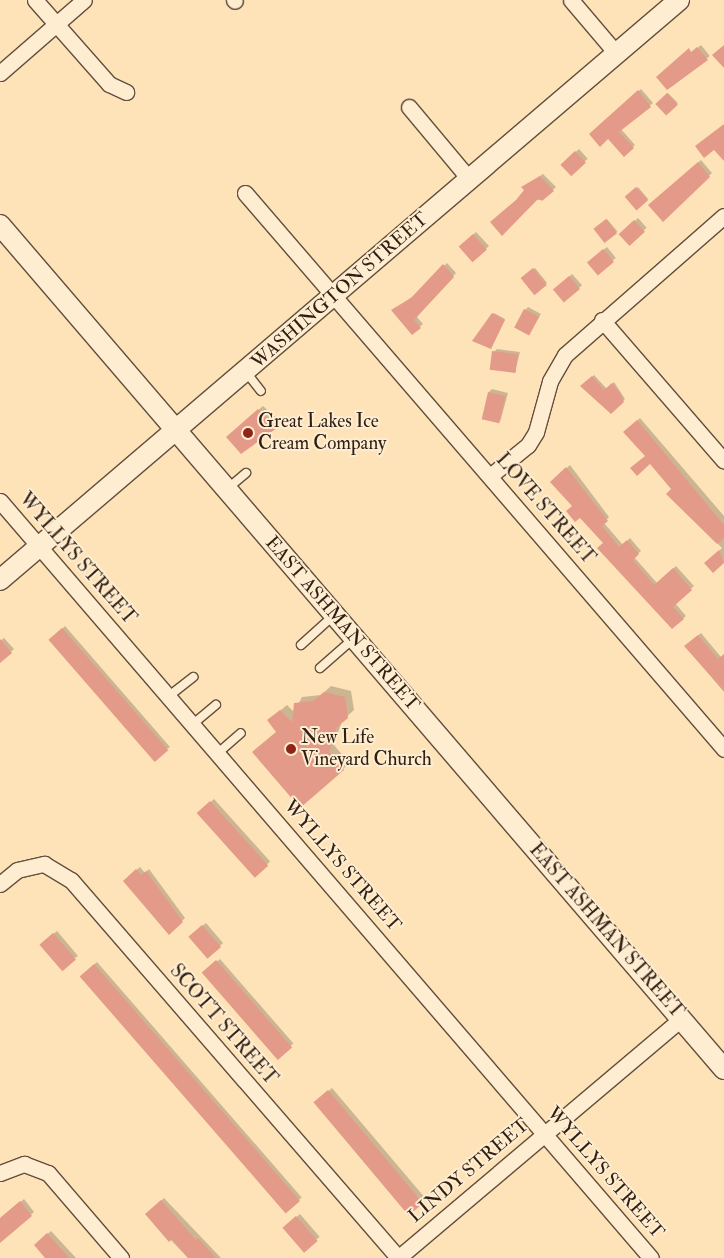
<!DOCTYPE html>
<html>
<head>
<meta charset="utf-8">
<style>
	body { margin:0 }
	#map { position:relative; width:724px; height:1258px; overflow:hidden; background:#fee3b8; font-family:"IM FELL Double Pica",serif }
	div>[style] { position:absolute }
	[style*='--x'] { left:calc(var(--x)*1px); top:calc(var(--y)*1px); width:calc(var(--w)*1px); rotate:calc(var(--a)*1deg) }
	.shadow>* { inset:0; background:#0003; transform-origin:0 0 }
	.building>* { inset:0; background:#e49a88; transform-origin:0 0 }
	.roads { filter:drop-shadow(1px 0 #634f3c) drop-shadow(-1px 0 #634f3c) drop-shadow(0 1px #634f3c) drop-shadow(0 -1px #634f3c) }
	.lane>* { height:8px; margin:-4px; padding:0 4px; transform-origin:4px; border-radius:4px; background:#feedd1 }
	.street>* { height:15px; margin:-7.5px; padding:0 7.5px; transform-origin:7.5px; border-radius:7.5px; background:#feedd1 }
	.secondary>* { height:20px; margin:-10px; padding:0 10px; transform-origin:10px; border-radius:10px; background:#feedd1 }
	.dots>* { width:14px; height:14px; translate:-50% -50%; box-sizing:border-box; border:2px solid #feedd1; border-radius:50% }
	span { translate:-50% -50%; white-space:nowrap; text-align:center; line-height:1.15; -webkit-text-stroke:4px #feedd1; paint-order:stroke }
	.street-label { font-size:19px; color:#2f1e12 }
	.poi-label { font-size:19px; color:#2f1e12 }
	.left { translate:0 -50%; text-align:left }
</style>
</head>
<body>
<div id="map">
	<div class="shadow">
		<div style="left:701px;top:45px;width:14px;height:49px;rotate:51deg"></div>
		<div style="clip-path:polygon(641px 89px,653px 103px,621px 129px,635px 145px,624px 155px,609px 138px,591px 134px)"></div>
		<div style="left:668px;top:93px;width:14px;height:15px;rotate:45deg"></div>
		<div style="left:579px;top:149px;width:13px;height:23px;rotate:48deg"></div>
		<div style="clip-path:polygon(701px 160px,712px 173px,663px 220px,653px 203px)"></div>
		<div style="clip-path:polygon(543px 174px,556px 187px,542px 200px,518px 200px,526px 190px,523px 187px)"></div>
		<div style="left:638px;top:187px;width:16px;height:16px;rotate:50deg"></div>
		<div style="left:638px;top:218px;width:13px;height:24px;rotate:48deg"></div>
		<div style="left:607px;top:219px;width:16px;height:15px;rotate:50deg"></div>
		<div style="clip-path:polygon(476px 232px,489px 246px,472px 261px,463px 244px)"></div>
		<div style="left:607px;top:247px;width:14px;height:24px;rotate:51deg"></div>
		<div style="clip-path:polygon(447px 263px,456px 273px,416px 316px,423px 324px,412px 333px,393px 310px,415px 295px)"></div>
		<div style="left:535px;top:268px;width:19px;height:17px;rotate:51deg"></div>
		<div style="left:572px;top:274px;width:15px;height:23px;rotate:48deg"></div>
		<div style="clip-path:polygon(528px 307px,541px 314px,529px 334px,525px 310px)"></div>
		<div style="clip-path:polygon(494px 313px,505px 319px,491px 347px,473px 340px)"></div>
		<div style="clip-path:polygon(497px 349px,520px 352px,515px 372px,494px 352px)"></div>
		<div style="clip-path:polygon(594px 375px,607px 389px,614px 382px,625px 399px,611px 412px,582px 386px)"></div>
		<div style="clip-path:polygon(492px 389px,508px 393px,500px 422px,489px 392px)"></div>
		<div style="clip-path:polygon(263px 406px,281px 422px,241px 452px,233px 432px)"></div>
		<div style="clip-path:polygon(640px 418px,724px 516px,724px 562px,713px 571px,706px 563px,722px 548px,668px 494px,673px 488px,625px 432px)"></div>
		<div style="clip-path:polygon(570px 465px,609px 517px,604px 523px,623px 545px,630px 538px,641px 551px,634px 557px,657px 583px,676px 566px,694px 586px,675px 603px,686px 616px,672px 628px,599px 548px,604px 543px,552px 482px)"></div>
		<div style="clip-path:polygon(65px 626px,170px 747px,167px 749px,50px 640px)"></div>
		<div style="clip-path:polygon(701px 633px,721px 657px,724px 655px,724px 692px,685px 646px)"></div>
		<div style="clip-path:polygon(4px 638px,14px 649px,0 662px,0 641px)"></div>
		<div style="clip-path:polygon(331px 686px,351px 691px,354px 710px,342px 721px,334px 745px,349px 763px,343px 769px,278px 732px,276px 714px,287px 705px,294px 712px,302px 697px,321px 695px)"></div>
		<div style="left:214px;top:799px;width:84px;height:21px;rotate:48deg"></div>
		<div style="clip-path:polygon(140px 867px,145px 873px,149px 869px,185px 918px,169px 933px,124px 881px)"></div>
		<div style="clip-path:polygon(206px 923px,223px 943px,207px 958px,192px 934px)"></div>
		<div style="clip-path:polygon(57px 931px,78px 956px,75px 958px,43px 942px)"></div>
		<div style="left:220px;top:959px;width:112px;height:21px;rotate:49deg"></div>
		<div style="left:97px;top:962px;width:312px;height:18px;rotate:49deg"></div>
		<div style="clip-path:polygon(332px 1088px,426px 1199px,423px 1202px,318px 1100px)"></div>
		<div style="clip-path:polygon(164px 1198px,221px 1258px,188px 1258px,146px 1214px)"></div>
		<div style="clip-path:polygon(24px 1199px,34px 1212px,1px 1241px,0 1219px)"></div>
		<div style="left:300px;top:1214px;width:30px;height:21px;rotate:49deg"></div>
		<div style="clip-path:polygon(51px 1231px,76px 1258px,47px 1258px,35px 1245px)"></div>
	</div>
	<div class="building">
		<div style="clip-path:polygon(724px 45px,724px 68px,712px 55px)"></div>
		<div style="clip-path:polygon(697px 47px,708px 60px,667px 90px,656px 77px,689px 48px,691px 52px)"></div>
		<div style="clip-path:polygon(638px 90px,651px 107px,619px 132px,634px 148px,624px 157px,608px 139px,600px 147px,589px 134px)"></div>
		<div style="left:667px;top:93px;width:16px;height:16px;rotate:47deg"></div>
		<div style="clip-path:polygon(724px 124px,724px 161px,714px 150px,704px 158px,695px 146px)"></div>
		<div style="left:575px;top:151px;width:16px;height:20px;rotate:47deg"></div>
		<div style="clip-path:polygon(698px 162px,710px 177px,663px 222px,648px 205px)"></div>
		<div style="clip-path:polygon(540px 176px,554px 191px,542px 201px,539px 198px,502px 236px,490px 222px,516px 200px,524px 190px,521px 187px)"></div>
		<div style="left:636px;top:187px;width:18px;height:15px;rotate:49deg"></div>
		<div style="left:606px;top:219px;width:18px;height:16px;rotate:52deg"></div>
		<div style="left:634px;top:220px;width:16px;height:21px;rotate:47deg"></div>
		<div style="left:473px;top:234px;width:21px;height:19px;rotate:49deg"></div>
		<div style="left:603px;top:249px;width:17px;height:21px;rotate:50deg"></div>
		<div style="clip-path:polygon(443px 264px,454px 277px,414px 320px,421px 328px,412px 335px,391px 310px,411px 298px)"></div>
		<div style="left:533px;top:268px;width:22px;height:16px;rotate:51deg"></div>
		<div style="left:569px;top:276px;width:17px;height:21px;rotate:50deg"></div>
		<div style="left:524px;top:309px;width:17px;height:21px;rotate:28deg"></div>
		<div style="clip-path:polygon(492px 313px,505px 320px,491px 349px,472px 341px)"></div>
		<div style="left:492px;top:351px;width:26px;height:19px;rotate:7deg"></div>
		<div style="clip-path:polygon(592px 376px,604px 390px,612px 383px,620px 393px,624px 402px,611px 414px,580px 386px)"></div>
		<div style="left:488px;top:392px;width:18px;height:28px;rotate:13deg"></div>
		<div style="clip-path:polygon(258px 409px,277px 428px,241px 454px,226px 437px)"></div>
		<div style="clip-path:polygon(637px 420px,724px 525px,724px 538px,717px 544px,666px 494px,671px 489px,650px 464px,637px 476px,630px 468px,645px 456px,623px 432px)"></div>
		<div style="clip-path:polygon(566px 467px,608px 521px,602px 526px,619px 547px,627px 540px,639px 554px,633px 560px,654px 585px,673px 568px,692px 590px,673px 607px,684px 619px,672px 629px,597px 548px,603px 543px,580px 518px,575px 522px,566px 511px,572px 506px,550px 482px)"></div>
		<div style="clip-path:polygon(719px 550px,724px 563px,713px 573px,704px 563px)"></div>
		<div style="left:62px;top:628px;width:162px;height:18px;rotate:49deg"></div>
		<div style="clip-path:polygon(698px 635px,718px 659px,724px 654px,724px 691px,684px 646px)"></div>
		<div style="clip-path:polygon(0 639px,12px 653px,0 663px)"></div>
		<div style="clip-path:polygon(324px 692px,345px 697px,348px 718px,337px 727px,329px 752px,344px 770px,300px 808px,252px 752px,276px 732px,267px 720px,280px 710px,292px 722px,294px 703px,313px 701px)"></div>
		<div style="left:210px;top:801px;width:87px;height:18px;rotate:48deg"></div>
		<div style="clip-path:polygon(136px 869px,141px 875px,146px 871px,183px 922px,169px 935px,123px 881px)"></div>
		<div style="left:202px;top:925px;width:29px;height:18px;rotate:49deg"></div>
		<div style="left:53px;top:933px;width:35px;height:18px;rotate:49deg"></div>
		<div style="left:216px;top:960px;width:116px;height:19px;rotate:49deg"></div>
		<div style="left:94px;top:964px;width:314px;height:19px;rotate:49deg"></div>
		<div style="left:328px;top:1090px;width:148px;height:19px;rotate:50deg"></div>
		<div style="clip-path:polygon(161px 1200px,196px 1240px,198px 1238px,216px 1258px,188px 1258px,172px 1239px,169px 1242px,145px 1214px)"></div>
		<div style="clip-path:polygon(20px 1201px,32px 1216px,0 1243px,0 1218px)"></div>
		<div style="left:296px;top:1216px;width:33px;height:18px;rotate:49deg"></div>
		<div style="clip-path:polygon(47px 1233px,69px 1258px,45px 1258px,34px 1245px)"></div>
	</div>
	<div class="roads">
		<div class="lane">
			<div style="--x:246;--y:372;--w:24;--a:52"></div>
			<div style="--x:227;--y:489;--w:25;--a:-40"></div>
			<div style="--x:301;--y:645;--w:43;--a:-42.2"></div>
			<div style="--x:320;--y:668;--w:44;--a:-41.3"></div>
			<div style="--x:169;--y:696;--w:31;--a:-38"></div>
			<div style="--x:193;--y:724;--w:30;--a:-40"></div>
			<div style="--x:218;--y:753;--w:30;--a:-41"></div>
		</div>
		<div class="street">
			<div style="--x:35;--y:0;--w:112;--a:48.6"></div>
			<div style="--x:109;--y:84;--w:19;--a:25"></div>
			<div style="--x:234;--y:0;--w:1;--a:45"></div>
			<div style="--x:571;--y:0;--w:70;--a:49.7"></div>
			<div style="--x:0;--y:73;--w:111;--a:-41"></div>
			<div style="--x:409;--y:107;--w:95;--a:50.1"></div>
			<div style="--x:245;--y:193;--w:734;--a:49.25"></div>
			<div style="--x:602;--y:320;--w:186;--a:49.1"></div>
			<div style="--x:490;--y:476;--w:49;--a:-39.2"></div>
			<div style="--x:528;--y:445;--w:15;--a:-58"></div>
			<div style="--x:536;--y:432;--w:53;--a:-74.6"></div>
			<div style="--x:550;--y:381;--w:30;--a:-60"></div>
			<div style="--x:565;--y:355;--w:211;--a:-41.2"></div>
			<div style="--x:0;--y:501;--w:998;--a:49.31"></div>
			<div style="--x:0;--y:884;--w:22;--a:-39"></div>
			<div style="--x:17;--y:870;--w:28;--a:-13"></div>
			<div style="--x:44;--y:864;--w:31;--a:31"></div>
			<div style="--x:71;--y:880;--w:500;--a:49.1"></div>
			<div style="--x:0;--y:1173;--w:26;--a:-21"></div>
			<div style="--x:24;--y:1164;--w:26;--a:21"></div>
			<div style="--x:48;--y:1173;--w:112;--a:49.3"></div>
			<div style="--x:398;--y:1258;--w:370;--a:-40.2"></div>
		</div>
		<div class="secondary">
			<div style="--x:0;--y:225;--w:1112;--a:49.38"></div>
			<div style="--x:0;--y:580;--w:893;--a:-40.5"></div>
		</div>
	</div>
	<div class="dots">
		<div style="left:248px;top:433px;background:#8f2418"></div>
		<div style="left:291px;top:749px;background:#8f2418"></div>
	</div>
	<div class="street-label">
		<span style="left:340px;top:291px;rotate:-41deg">WASHINGTON STREET</span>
		<span style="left:545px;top:509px;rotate:49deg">LOVE STREET</span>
		<span style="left:77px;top:559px;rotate:49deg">WYLLYS STREET</span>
		<span style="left:342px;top:624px;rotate:49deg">EAST ASHMAN STREET</span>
		<span style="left:342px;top:866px;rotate:49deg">WYLLYS STREET</span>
		<span style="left:606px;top:931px;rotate:49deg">EAST ASHMAN STREET</span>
		<span style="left:223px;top:1025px;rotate:49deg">SCOTT STREET</span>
		<span style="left:469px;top:1171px;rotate:-40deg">LINDY STREET</span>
		<span style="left:605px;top:1173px;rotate:49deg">WYLLYS STREET</span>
	</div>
	<div class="poi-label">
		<span class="left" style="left:258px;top:433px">Great Lakes Ice<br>Cream Company</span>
		<span class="left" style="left:301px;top:749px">New Life<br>Vineyard Church</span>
	</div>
</div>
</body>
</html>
